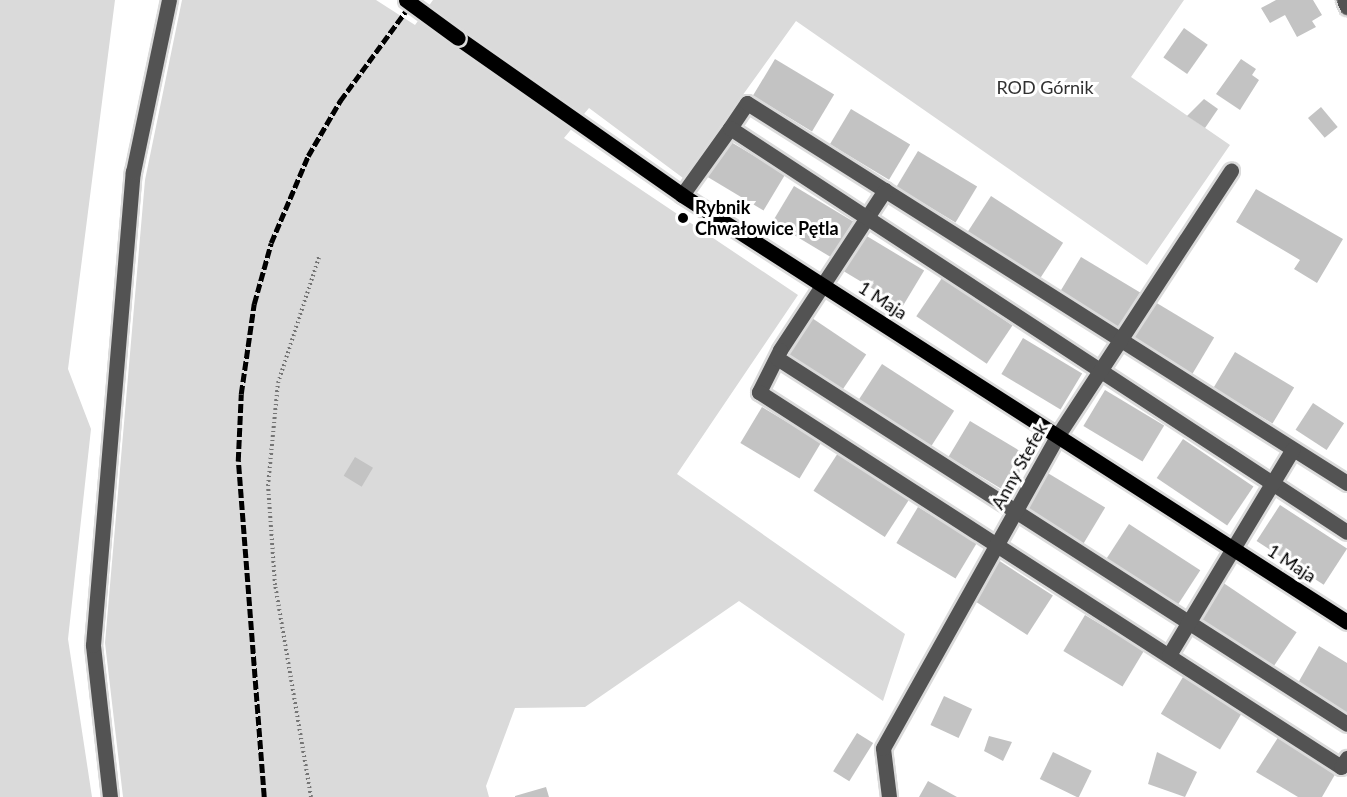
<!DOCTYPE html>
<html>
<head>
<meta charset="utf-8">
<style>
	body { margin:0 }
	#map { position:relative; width:1347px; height:797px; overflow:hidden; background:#fff; font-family:Lato,sans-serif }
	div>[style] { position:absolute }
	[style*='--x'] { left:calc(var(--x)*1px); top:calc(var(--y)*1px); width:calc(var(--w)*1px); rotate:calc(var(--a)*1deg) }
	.green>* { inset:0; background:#dadada }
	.building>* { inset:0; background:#c3c3c3; transform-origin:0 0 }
	.path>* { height:4px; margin-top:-2px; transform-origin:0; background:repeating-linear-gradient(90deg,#757575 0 1.5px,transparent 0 4.5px) }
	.roads { filter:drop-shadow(2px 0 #dbdbdb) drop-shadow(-2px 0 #dbdbdb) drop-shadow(0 2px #dbdbdb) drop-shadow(0 -2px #dbdbdb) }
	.minor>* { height:15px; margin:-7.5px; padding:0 7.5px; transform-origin:7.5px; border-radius:7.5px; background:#535353 }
	.major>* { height:15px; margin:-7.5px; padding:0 7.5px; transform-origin:7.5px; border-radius:7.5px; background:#000 }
	.rail>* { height:4.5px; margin-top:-2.25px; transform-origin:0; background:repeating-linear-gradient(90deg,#000 0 9px,transparent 0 12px) }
	.bridges { filter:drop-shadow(2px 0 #dbdbdb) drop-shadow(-2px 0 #dbdbdb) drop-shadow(0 2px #dbdbdb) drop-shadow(0 -2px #dbdbdb) }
	.major-bridge>* { height:15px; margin:-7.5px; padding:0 7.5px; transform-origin:7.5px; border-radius:7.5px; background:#000 }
	.dots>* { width:16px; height:16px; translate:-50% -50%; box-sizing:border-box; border:3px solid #fff; border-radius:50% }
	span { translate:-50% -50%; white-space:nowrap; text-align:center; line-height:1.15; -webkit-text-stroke:6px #fff; paint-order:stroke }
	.park-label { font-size:18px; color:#313131 }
	.poi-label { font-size:18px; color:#000; font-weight:700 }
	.left { translate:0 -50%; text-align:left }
	.street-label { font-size:18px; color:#000 }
</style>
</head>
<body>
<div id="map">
	<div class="green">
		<div style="clip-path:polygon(0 0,115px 0,68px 369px,91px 429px,68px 639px,92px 797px,0 797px)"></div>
		<div style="clip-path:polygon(182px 0,376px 0,415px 25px,433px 0,1184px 0,1131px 77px,1230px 145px,1147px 265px,796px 21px,683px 178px,589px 108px,564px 138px,798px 295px,677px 474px,905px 634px,883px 701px,739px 601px,585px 707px,515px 708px,486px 786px,489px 797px,123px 797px,105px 643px,145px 180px)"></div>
	</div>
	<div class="building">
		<div style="clip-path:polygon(1276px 0,1313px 0,1322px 15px,1312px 21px,1316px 27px,1297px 37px,1285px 15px,1270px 23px,1261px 8px)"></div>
		<div style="left:1184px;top:28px;width:29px;height:36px;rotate:35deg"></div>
		<div style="left:775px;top:59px;width:69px;height:43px;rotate:31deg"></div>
		<div style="clip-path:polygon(1241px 59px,1256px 69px,1252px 75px,1259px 80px,1240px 110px,1216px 94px)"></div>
		<div style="clip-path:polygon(1204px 99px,1218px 109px,1205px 128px,1187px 116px)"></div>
		<div style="left:1321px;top:107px;width:26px;height:17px;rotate:50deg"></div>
		<div style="left:851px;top:109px;width:69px;height:41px;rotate:31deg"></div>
		<div style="left:726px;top:139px;width:69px;height:42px;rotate:31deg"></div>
		<div style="left:918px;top:151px;width:69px;height:42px;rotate:31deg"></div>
		<div style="left:794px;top:186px;width:69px;height:42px;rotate:31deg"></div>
		<div style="clip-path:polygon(1256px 189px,1343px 239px,1317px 283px,1294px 269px,1300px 260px,1236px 222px)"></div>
		<div style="left:991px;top:196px;width:86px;height:46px;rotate:33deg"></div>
		<div style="left:865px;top:235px;width:69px;height:42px;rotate:31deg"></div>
		<div style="left:1081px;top:257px;width:69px;height:43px;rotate:31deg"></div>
		<div style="left:942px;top:278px;width:85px;height:46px;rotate:34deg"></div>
		<div style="left:1155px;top:302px;width:69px;height:43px;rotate:31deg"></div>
		<div style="left:809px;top:316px;width:69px;height:43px;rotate:34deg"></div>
		<div style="left:1023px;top:338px;width:69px;height:42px;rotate:31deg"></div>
		<div style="left:1235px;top:352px;width:69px;height:42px;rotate:31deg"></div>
		<div style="left:882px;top:364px;width:86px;height:46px;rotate:33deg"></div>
		<div style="left:1105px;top:390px;width:69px;height:42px;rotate:31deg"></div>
		<div style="left:1313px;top:403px;width:37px;height:32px;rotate:33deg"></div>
		<div style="left:762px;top:407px;width:69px;height:42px;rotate:31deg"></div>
		<div style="left:970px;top:421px;width:69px;height:42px;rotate:31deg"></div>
		<div style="left:1183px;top:439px;width:85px;height:47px;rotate:34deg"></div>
		<div style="left:838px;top:453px;width:85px;height:45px;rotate:33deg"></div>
		<div style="left:355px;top:457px;width:21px;height:22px;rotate:31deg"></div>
		<div style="left:1046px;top:472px;width:69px;height:42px;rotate:31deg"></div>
		<div style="left:1280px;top:505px;width:80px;height:43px;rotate:33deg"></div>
		<div style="left:918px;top:507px;width:69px;height:42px;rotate:31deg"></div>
		<div style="left:1129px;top:524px;width:85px;height:43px;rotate:33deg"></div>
		<div style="left:995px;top:558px;width:69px;height:47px;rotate:33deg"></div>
		<div style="left:1222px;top:582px;width:90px;height:49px;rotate:34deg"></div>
		<div style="left:1085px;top:615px;width:69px;height:42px;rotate:31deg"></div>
		<div style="clip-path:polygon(1319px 646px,1347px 663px,1347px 714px,1298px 683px)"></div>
		<div style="left:1183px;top:677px;width:69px;height:43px;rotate:31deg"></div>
		<div style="left:944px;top:696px;width:31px;height:32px;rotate:25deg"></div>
		<div style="left:857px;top:733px;width:19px;height:45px;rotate:32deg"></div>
		<div style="clip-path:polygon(989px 736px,1012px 742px,1003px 761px,984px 751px)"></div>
		<div style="clip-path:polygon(1279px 736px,1337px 771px,1322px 797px,1298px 797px,1256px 772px)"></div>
		<div style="left:1053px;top:752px;width:43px;height:30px;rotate:26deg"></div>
		<div style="clip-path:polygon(1157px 752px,1197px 772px,1185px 797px,1148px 784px)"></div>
		<div style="clip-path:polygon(928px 781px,957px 797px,919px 797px)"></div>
		<div style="clip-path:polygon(546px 787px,549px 797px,515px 797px,515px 796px)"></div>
	</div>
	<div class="path">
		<div style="--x:311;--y:797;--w:215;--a:-99.6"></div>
		<div style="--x:275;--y:585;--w:99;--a:-94"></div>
		<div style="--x:268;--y:486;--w:103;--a:-84.5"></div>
		<div style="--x:278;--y:383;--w:133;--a:-72"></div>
	</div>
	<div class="roads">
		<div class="minor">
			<div style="--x:1344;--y:0;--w:8;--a:67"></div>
			<div style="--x:730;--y:128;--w:30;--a:-56"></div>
			<div style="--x:747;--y:103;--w:710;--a:32.35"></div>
			<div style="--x:885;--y:190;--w:191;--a:123.3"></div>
			<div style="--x:780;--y:350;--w:47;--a:116.6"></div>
			<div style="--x:759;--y:392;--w:692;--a:32.79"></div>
			<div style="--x:1341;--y:767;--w:11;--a:-56"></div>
			<div style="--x:682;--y:195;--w:82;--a:-54.4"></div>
			<div style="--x:730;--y:128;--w:737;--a:33.22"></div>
			<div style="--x:777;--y:358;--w:677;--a:32.7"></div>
			<div style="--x:1169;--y:655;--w:240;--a:-59"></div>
			<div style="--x:110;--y:797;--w:153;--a:-96.4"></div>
			<div style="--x:93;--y:645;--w:475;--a:-85.2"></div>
			<div style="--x:133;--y:172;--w:176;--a:-78.2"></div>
			<div style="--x:889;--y:797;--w:49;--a:-97"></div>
			<div style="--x:883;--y:748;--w:359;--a:-60.8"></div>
			<div style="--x:1058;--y:435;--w:316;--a:-56.8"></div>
		</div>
		<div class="major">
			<div style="--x:458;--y:38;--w:274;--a:35"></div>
			<div style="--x:682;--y:195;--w:790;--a:32.7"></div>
		</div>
	</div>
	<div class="rail">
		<div style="--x:264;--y:797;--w:337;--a:-94.4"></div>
		<div style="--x:238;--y:461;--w:67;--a:-87.4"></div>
		<div style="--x:241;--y:394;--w:91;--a:-81.8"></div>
		<div style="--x:254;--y:304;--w:63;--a:-74.4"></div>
		<div style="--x:271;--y:243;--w:95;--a:-67"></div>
		<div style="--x:308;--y:156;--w:64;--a:-59.8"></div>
		<div style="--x:340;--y:101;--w:125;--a:-53.8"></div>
	</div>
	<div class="bridges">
		<div class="major-bridge">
			<div style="--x:406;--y:0;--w:64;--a:36.2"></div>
		</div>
	</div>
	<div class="dots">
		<div style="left:683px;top:218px;background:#000"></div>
	</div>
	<div class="park-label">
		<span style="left:1045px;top:87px">ROD Górnik</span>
	</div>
	<div class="poi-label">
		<span class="left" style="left:695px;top:218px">Rybnik<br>Chwałowice Pętla</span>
	</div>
	<div class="street-label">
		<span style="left:883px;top:300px;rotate:33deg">1 Maja</span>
		<span style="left:1019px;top:466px;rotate:-61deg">Anny Stefek</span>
		<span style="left:1292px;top:563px;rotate:33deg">1 Maja</span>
	</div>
</div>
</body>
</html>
